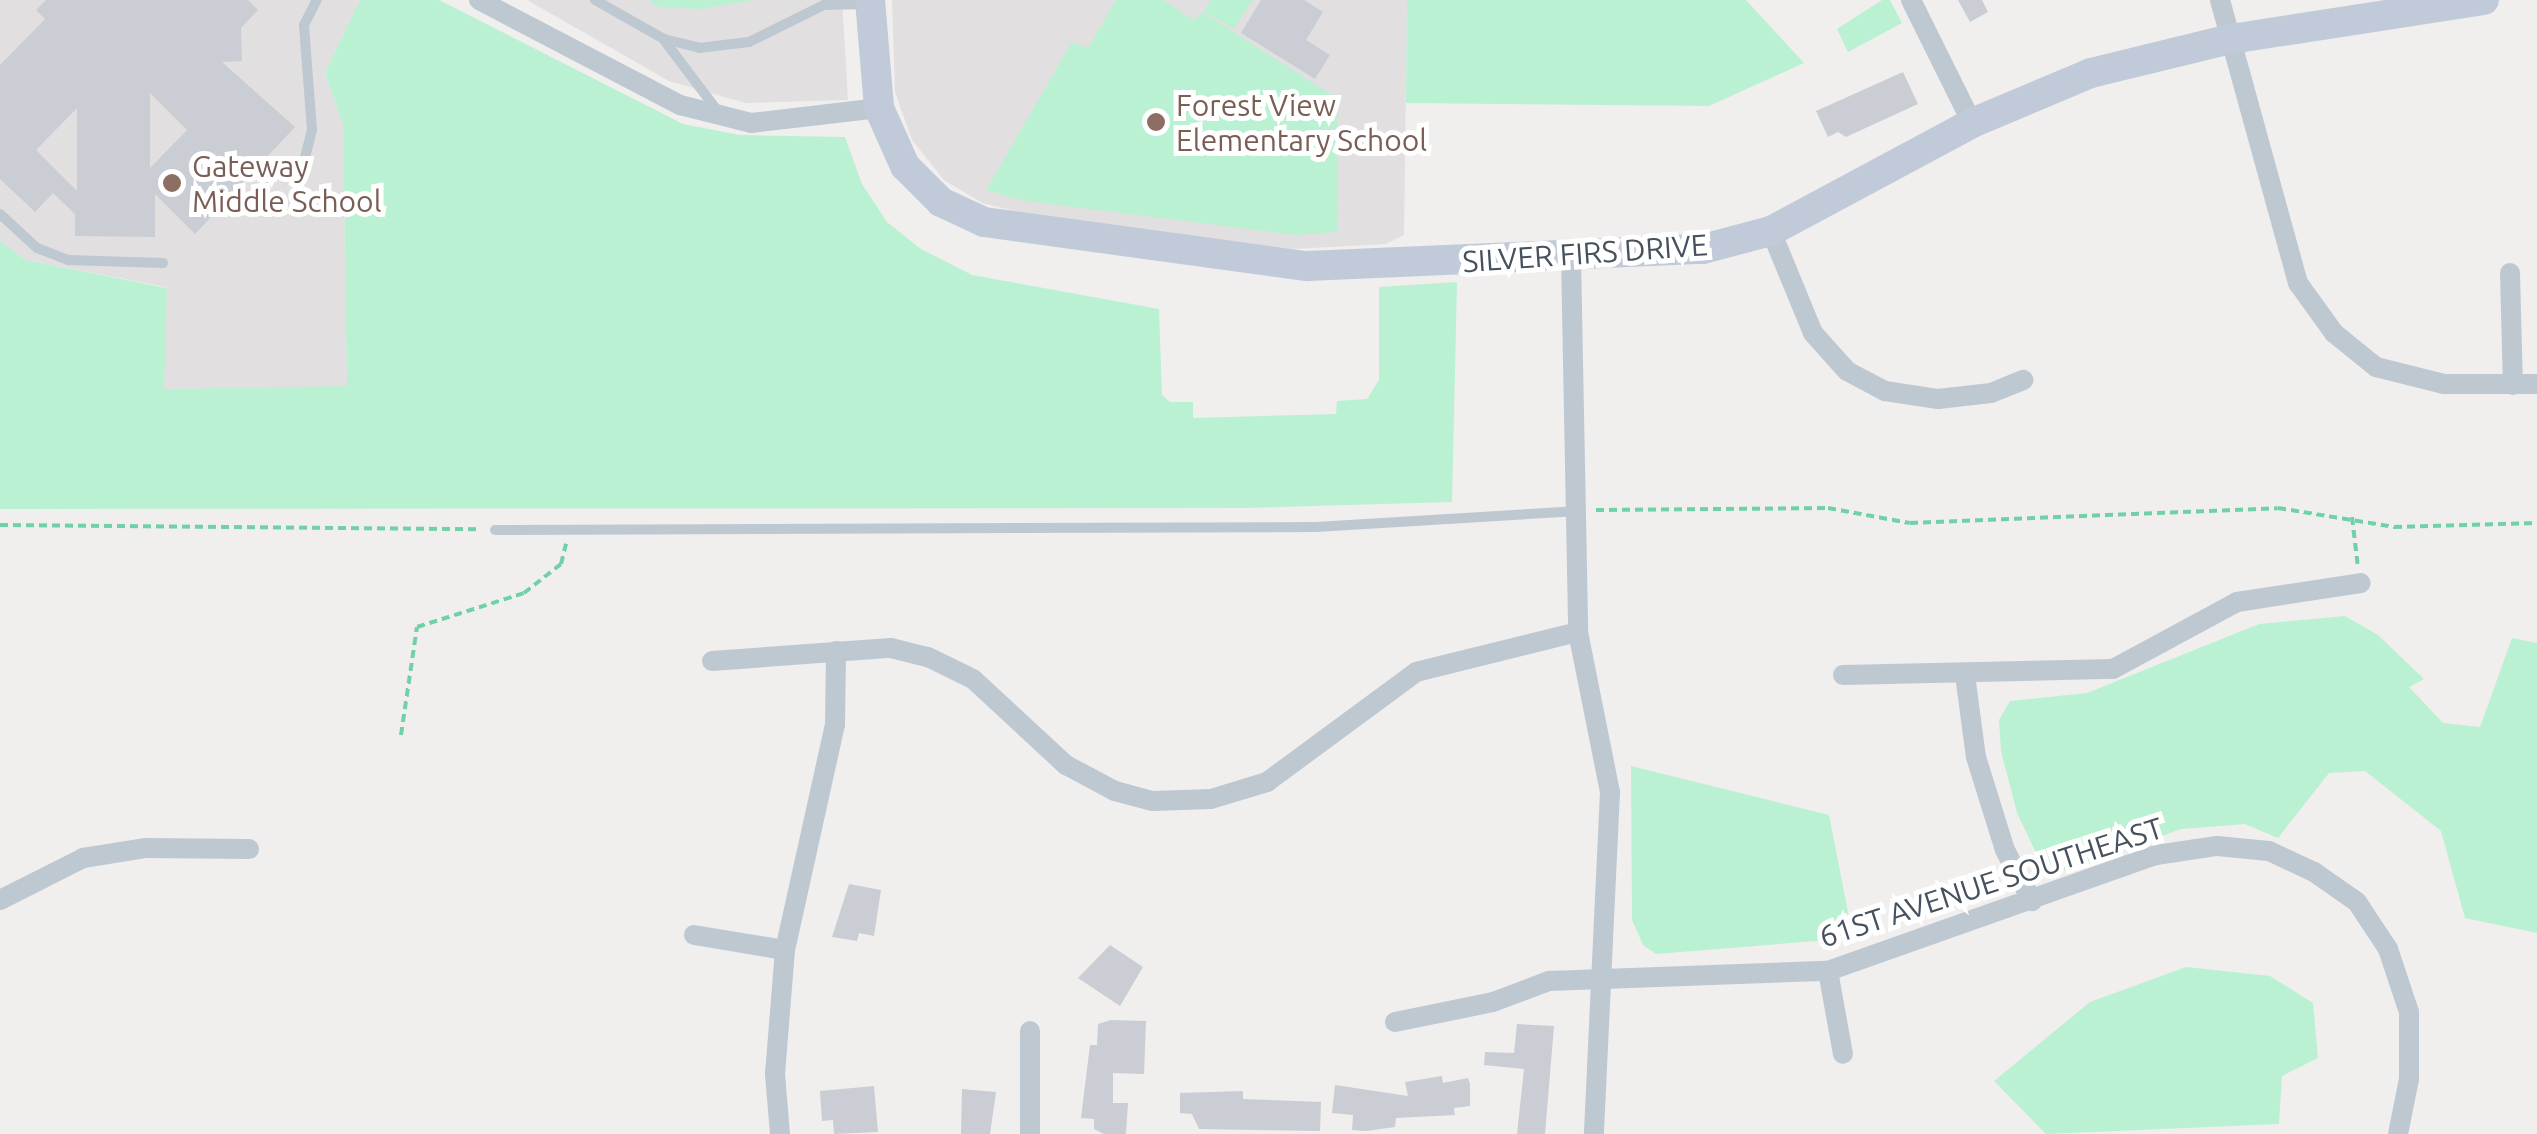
<!DOCTYPE html>
<html>
<head>
<meta charset="utf-8">
<style>
	body { margin:0 }
	#map { position:relative; width:2537px; height:1134px; overflow:hidden; background:#f1eeee; font-family:Ubuntu,sans-serif }
	div>[style] { position:absolute }
	[style*='--x'] { left:calc(var(--x)*1px); top:calc(var(--y)*1px); width:calc(var(--w)*1px); rotate:calc(var(--a)*1deg) }
	.education>* { inset:0; background:#e2dfe0 }
	.green>* { inset:0; background:#baf1d2 }
	.building>* { inset:0; background:#cacdd3 }
	.path>* { height:4px; margin-top:-2px; transform-origin:0; background:repeating-linear-gradient(90deg,#70d1a6 0 8px,transparent 0 13px) }
	.lane>* { height:10px; margin:-5px; padding:0 5px; transform-origin:5px; border-radius:5px; background:#bec8d1 }
	.street>* { height:20px; margin:-10px; padding:0 10px; transform-origin:10px; border-radius:10px; background:#bec8d1 }
	.secondary>* { height:30px; margin:-15px; padding:0 15px; transform-origin:15px; border-radius:15px; background:#c0cad9 }
	.dots>* { width:28px; height:28px; translate:-50% -50%; box-sizing:border-box; border:5px solid #fff; border-radius:50% }
	span { translate:-50% -50%; white-space:nowrap; text-align:center; line-height:1.15; -webkit-text-stroke:10px #fff; paint-order:stroke }
	.education-label { font-size:30px; color:#785e54 }
	.left { translate:0 -50%; text-align:left }
	.street-label { font-size:30px; color:#45515d }
</style>
</head>
<body>
<div id="map">
	<div class="education">
		<div style="clip-path:polygon(0 0,360px 0,325px 72px,343px 125px,347px 387px,163px 389px,166px 287px,26px 260px,0 241px)"></div>
		<div style="clip-path:polygon(527px 0,842px 0,848px 100px,745px 103px,669px 81px)"></div>
		<div style="clip-path:polygon(892px 0,1407px 0,1404px 235px,1386px 244px,1293px 249px,1035px 216px,982px 203px,944px 180px,912px 140px,895px 92px)"></div>
	</div>
	<div class="green">
		<div style="clip-path:polygon(360px 0,439px 0,683px 124px,740px 135px,845px 137px,862px 184px,887px 222px,921px 249px,972px 275px,1159px 309px,1162px 395px,1170px 402px,1193px 402px,1193px 418px,1336px 414px,1337px 401px,1367px 399px,1379px 380px,1379px 287px,1457px 282px,1452px 502px,1245px 508px,0 509px,0 241px,26px 260px,167px 288px,164px 389px,347px 386px,343px 125px,325px 72px)"></div>
		<div style="clip-path:polygon(649px 0,754px 0,701px 9px,659px 7px)"></div>
		<div style="clip-path:polygon(1116px 0,1163px 0,1195px 21px,1202px 12px,1338px 99px,1337px 232px,1296px 235px,1025px 201px,986px 190px,1072px 42px,1088px 48px)"></div>
		<div style="clip-path:polygon(1211px 0,1252px 0,1234px 29px,1204px 11px)"></div>
		<div style="clip-path:polygon(1407px 0,1746px 0,1804px 63px,1709px 106px,1406px 103px)"></div>
		<div style="clip-path:polygon(1882px 0,1890px 0,1902px 23px,1848px 52px,1837px 29px)"></div>
		<div style="clip-path:polygon(2345px 616px,2378px 635px,2424px 679px,2409px 687px,2443px 723px,2480px 727px,2512px 638px,2537px 643px,2537px 933px,2465px 918px,2441px 831px,2365px 771px,2329px 773px,2278px 838px,2245px 824px,2181px 829px,2067px 871px,2041px 863px,2017px 813px,2001px 751px,1999px 720px,2010px 701px,2087px 693px,2259px 624px)"></div>
		<div style="clip-path:polygon(1631px 766px,1829px 815px,1853px 938px,1656px 954px,1643px 945px,1632px 920px)"></div>
		<div style="clip-path:polygon(2186px 967px,2270px 976px,2313px 1003px,2318px 1058px,2282px 1076px,2279px 1124px,2046px 1134px,1994px 1081px,2090px 1002px)"></div>
	</div>
	<div class="building">
		<div style="clip-path:polygon(evenodd,46px 0,248px 0,258px 10px,241px 28px,242px 61px,222px 62px,295px 127px,195px 234px,155px 194px,155px 237px,75px 236px,75px 214px,53px 193px,35px 212px,0 179px,0 65px,45px 19px,36px 10px,46px 0,150px 93px,187px 130px,150px 168px,150px 93px,46px 0,77px 108px,77px 191px,36px 150px,77px 108px)"></div>
		<div style="clip-path:polygon(1261px 0,1304px 0,1323px 12px,1306px 40px,1330px 55px,1315px 79px,1241px 33px)"></div>
		<div style="clip-path:polygon(1958px 0,1982px 0,1988px 12px,1970px 22px)"></div>
		<div style="clip-path:polygon(1903px 72px,1918px 104px,1846px 137px,1838px 132px,1828px 137px,1816px 111px)"></div>
		<div style="clip-path:polygon(849px 884px,881px 890px,874px 936px,859px 933px,857px 941px,832px 937px)"></div>
		<div style="clip-path:polygon(1110px 945px,1143px 967px,1120px 1006px,1078px 978px)"></div>
		<div style="clip-path:polygon(1111px 1020px,1146px 1021px,1144px 1074px,1113px 1073px,1113px 1103px,1128px 1103px,1126px 1134px,1104px 1134px,1094px 1129px,1094px 1119px,1081px 1118px,1090px 1045px,1097px 1045px,1098px 1024px)"></div>
		<div style="clip-path:polygon(1517px 1024px,1554px 1026px,1545px 1134px,1517px 1134px,1524px 1069px,1484px 1065px,1485px 1052px,1514px 1053px)"></div>
		<div style="clip-path:polygon(1442px 1076px,1443px 1083px,1468px 1078px,1470px 1084px,1470px 1106px,1454px 1108px,1455px 1115px,1396px 1118px,1395px 1127px,1366px 1131px,1352px 1130px,1353px 1115px,1332px 1113px,1335px 1085px,1408px 1096px,1405px 1082px)"></div>
		<div style="clip-path:polygon(874px 1086px,878px 1132px,834px 1134px,833px 1120px,822px 1121px,820px 1091px)"></div>
		<div style="clip-path:polygon(962px 1089px,996px 1092px,990px 1134px,961px 1134px)"></div>
		<div style="clip-path:polygon(1243px 1091px,1243px 1099px,1321px 1102px,1320px 1131px,1199px 1129px,1192px 1114px,1180px 1113px,1180px 1093px)"></div>
	</div>
	<div class="path">
		<div style="--x:1596;--y:510;--w:232;--a:-0.5"></div>
		<div style="--x:1828;--y:508;--w:83;--a:10.4"></div>
		<div style="--x:1910;--y:523;--w:368;--a:-2.3"></div>
		<div style="--x:2278;--y:508;--w:118;--a:9.3"></div>
		<div style="--x:2394;--y:527;--w:143;--a:-1.6"></div>
		<div style="--x:2352;--y:517;--w:50;--a:83.2"></div>
		<div style="--x:0;--y:525;--w:480;--a:0.5"></div>
		<div style="--x:401;--y:735;--w:109;--a:-81.6"></div>
		<div style="--x:417;--y:627;--w:112;--a:-17.6"></div>
		<div style="--x:524;--y:593;--w:47;--a:-38.1"></div>
		<div style="--x:561;--y:564;--w:21;--a:-76"></div>
	</div>
	<div class="lane">
		<div style="--x:595;--y:0;--w:79;--a:29.5"></div>
		<div style="--x:664;--y:39;--w:36;--a:14"></div>
		<div style="--x:699;--y:48;--w:50;--a:-6.8"></div>
		<div style="--x:749;--y:42;--w:84;--a:-26.3"></div>
		<div style="--x:824;--y:5;--w:43;--a:-1.3"></div>
		<div style="--x:664;--y:40;--w:93;--a:52.9"></div>
		<div style="--x:299;--y:181;--w:53;--a:-75.7"></div>
		<div style="--x:312;--y:130;--w:105;--a:-94.4"></div>
		<div style="--x:304;--y:25;--w:28;--a:-63"></div>
		<div style="--x:0;--y:214;--w:50;--a:42.6"></div>
		<div style="--x:37;--y:248;--w:33;--a:21"></div>
		<div style="--x:68;--y:260;--w:95;--a:1.8"></div>
		<div style="--x:495;--y:530;--w:821;--a:-0.21"></div>
		<div style="--x:1316;--y:527;--w:259;--a:-3.5"></div>
	</div>
	<div class="street">
		<div style="--x:479;--y:0;--w:227;--a:27.6"></div>
		<div style="--x:680;--y:105;--w:73;--a:14.2"></div>
		<div style="--x:751;--y:123;--w:129;--a:-6.7"></div>
		<div style="--x:1911;--y:0;--w:137;--a:63.6"></div>
		<div style="--x:2220;--y:0;--w:294;--a:74.6"></div>
		<div style="--x:2298;--y:283;--w:62;--a:54.2"></div>
		<div style="--x:2334;--y:333;--w:54;--a:39"></div>
		<div style="--x:2376;--y:367;--w:70;--a:14"></div>
		<div style="--x:2444;--y:384;--w:93;--a:0"></div>
		<div style="--x:1771;--y:231;--w:110;--a:67.6"></div>
		<div style="--x:1813;--y:333;--w:51;--a:48.2"></div>
		<div style="--x:1847;--y:371;--w:43;--a:27.8"></div>
		<div style="--x:1885;--y:391;--w:54;--a:8.6"></div>
		<div style="--x:1938;--y:399;--w:53;--a:-6.5"></div>
		<div style="--x:1991;--y:393;--w:35;--a:-22"></div>
		<div style="--x:1571;--y:257;--w:375;--a:88.9"></div>
		<div style="--x:1578;--y:632;--w:163;--a:78.7"></div>
		<div style="--x:1610;--y:792;--w:342;--a:92.7"></div>
		<div style="--x:2510;--y:273;--w:112;--a:88.5"></div>
		<div style="--x:712;--y:661;--w:179;--a:-4.2"></div>
		<div style="--x:891;--y:648;--w:38;--a:14"></div>
		<div style="--x:928;--y:657;--w:50;--a:26.1"></div>
		<div style="--x:973;--y:679;--w:127;--a:42.8"></div>
		<div style="--x:1066;--y:765;--w:55;--a:28"></div>
		<div style="--x:1115;--y:791;--w:39;--a:15"></div>
		<div style="--x:1153;--y:801;--w:58;--a:-2"></div>
		<div style="--x:1211;--y:799;--w:59;--a:-16.9"></div>
		<div style="--x:1267;--y:782;--w:185;--a:-36.4"></div>
		<div style="--x:1416;--y:672;--w:167;--a:-13.9"></div>
		<div style="--x:1843;--y:675;--w:270;--a:-1.3"></div>
		<div style="--x:2113;--y:669;--w:141;--a:-28.4"></div>
		<div style="--x:2237;--y:602;--w:125;--a:-8.7"></div>
		<div style="--x:1965;--y:675;--w:83;--a:82.4"></div>
		<div style="--x:1976;--y:757;--w:97;--a:72.7"></div>
		<div style="--x:2005;--y:850;--w:58;--a:62.1"></div>
		<div style="--x:0;--y:900;--w:93;--a:-26.8"></div>
		<div style="--x:83;--y:858;--w:64;--a:-9"></div>
		<div style="--x:146;--y:848;--w:103;--a:0.6"></div>
		<div style="--x:694;--y:935;--w:92;--a:9.4"></div>
		<div style="--x:1828;--y:971;--w:84;--a:79.8"></div>
		<div style="--x:1395;--y:1022;--w:100;--a:-11.5"></div>
		<div style="--x:1493;--y:1002;--w:60;--a:-20.6"></div>
		<div style="--x:1549;--y:981;--w:279;--a:-2.1"></div>
		<div style="--x:1828;--y:971;--w:348;--a:-19.5"></div>
		<div style="--x:2156;--y:855;--w:62;--a:-8.4"></div>
		<div style="--x:2217;--y:846;--w:52;--a:5.5"></div>
		<div style="--x:2269;--y:851;--w:50;--a:25"></div>
		<div style="--x:2314;--y:872;--w:52;--a:34.9"></div>
		<div style="--x:2357;--y:902;--w:56;--a:56.6"></div>
		<div style="--x:2388;--y:949;--w:66;--a:71.6"></div>
		<div style="--x:2409;--y:1012;--w:67;--a:90"></div>
		<div style="--x:2409;--y:1079;--w:56;--a:101.3"></div>
		<div style="--x:1030;--y:1031;--w:103;--a:90"></div>
		<div style="--x:780;--y:1134;--w:60;--a:-94.8"></div>
		<div style="--x:775;--y:1074;--w:124;--a:-85.4"></div>
		<div style="--x:785;--y:950;--w:230;--a:-77.5"></div>
		<div style="--x:835;--y:725;--w:74;--a:-89.2"></div>
	</div>
	<div class="secondary">
		<div style="--x:870;--y:0;--w:108;--a:85.2"></div>
		<div style="--x:879;--y:108;--w:64;--a:65.9"></div>
		<div style="--x:905;--y:166;--w:51;--a:45"></div>
		<div style="--x:941;--y:202;--w:47;--a:24.9"></div>
		<div style="--x:984;--y:222;--w:326;--a:7.8"></div>
		<div style="--x:1307;--y:266;--w:396;--a:-2.5"></div>
		<div style="--x:1703;--y:249;--w:70;--a:-14.8"></div>
		<div style="--x:1771;--y:231;--w:228;--a:-28.2"></div>
		<div style="--x:1972;--y:123;--w:129;--a:-22.8"></div>
		<div style="--x:2091;--y:73;--w:144;--a:-13.7"></div>
		<div style="--x:2231;--y:39;--w:256;--a:-8.8"></div>
	</div>
	<div class="dots">
		<div style="left:1156px;top:122px;background:#8d6e63"></div>
		<div style="left:172px;top:183px;background:#8d6e63"></div>
	</div>
	<div class="education-label">
		<span class="left" style="left:1176px;top:122px">Forest View<br>Elementary School</span>
		<span class="left" style="left:192px;top:183px">Gateway<br>Middle School</span>
	</div>
	<div class="street-label">
		<span style="left:1585px;top:253px;rotate:-4deg">SILVER FIRS DRIVE</span>
		<span style="left:1991px;top:882px;rotate:-18deg">61ST AVENUE SOUTHEAST</span>
	</div>
</div>
</body>
</html>
